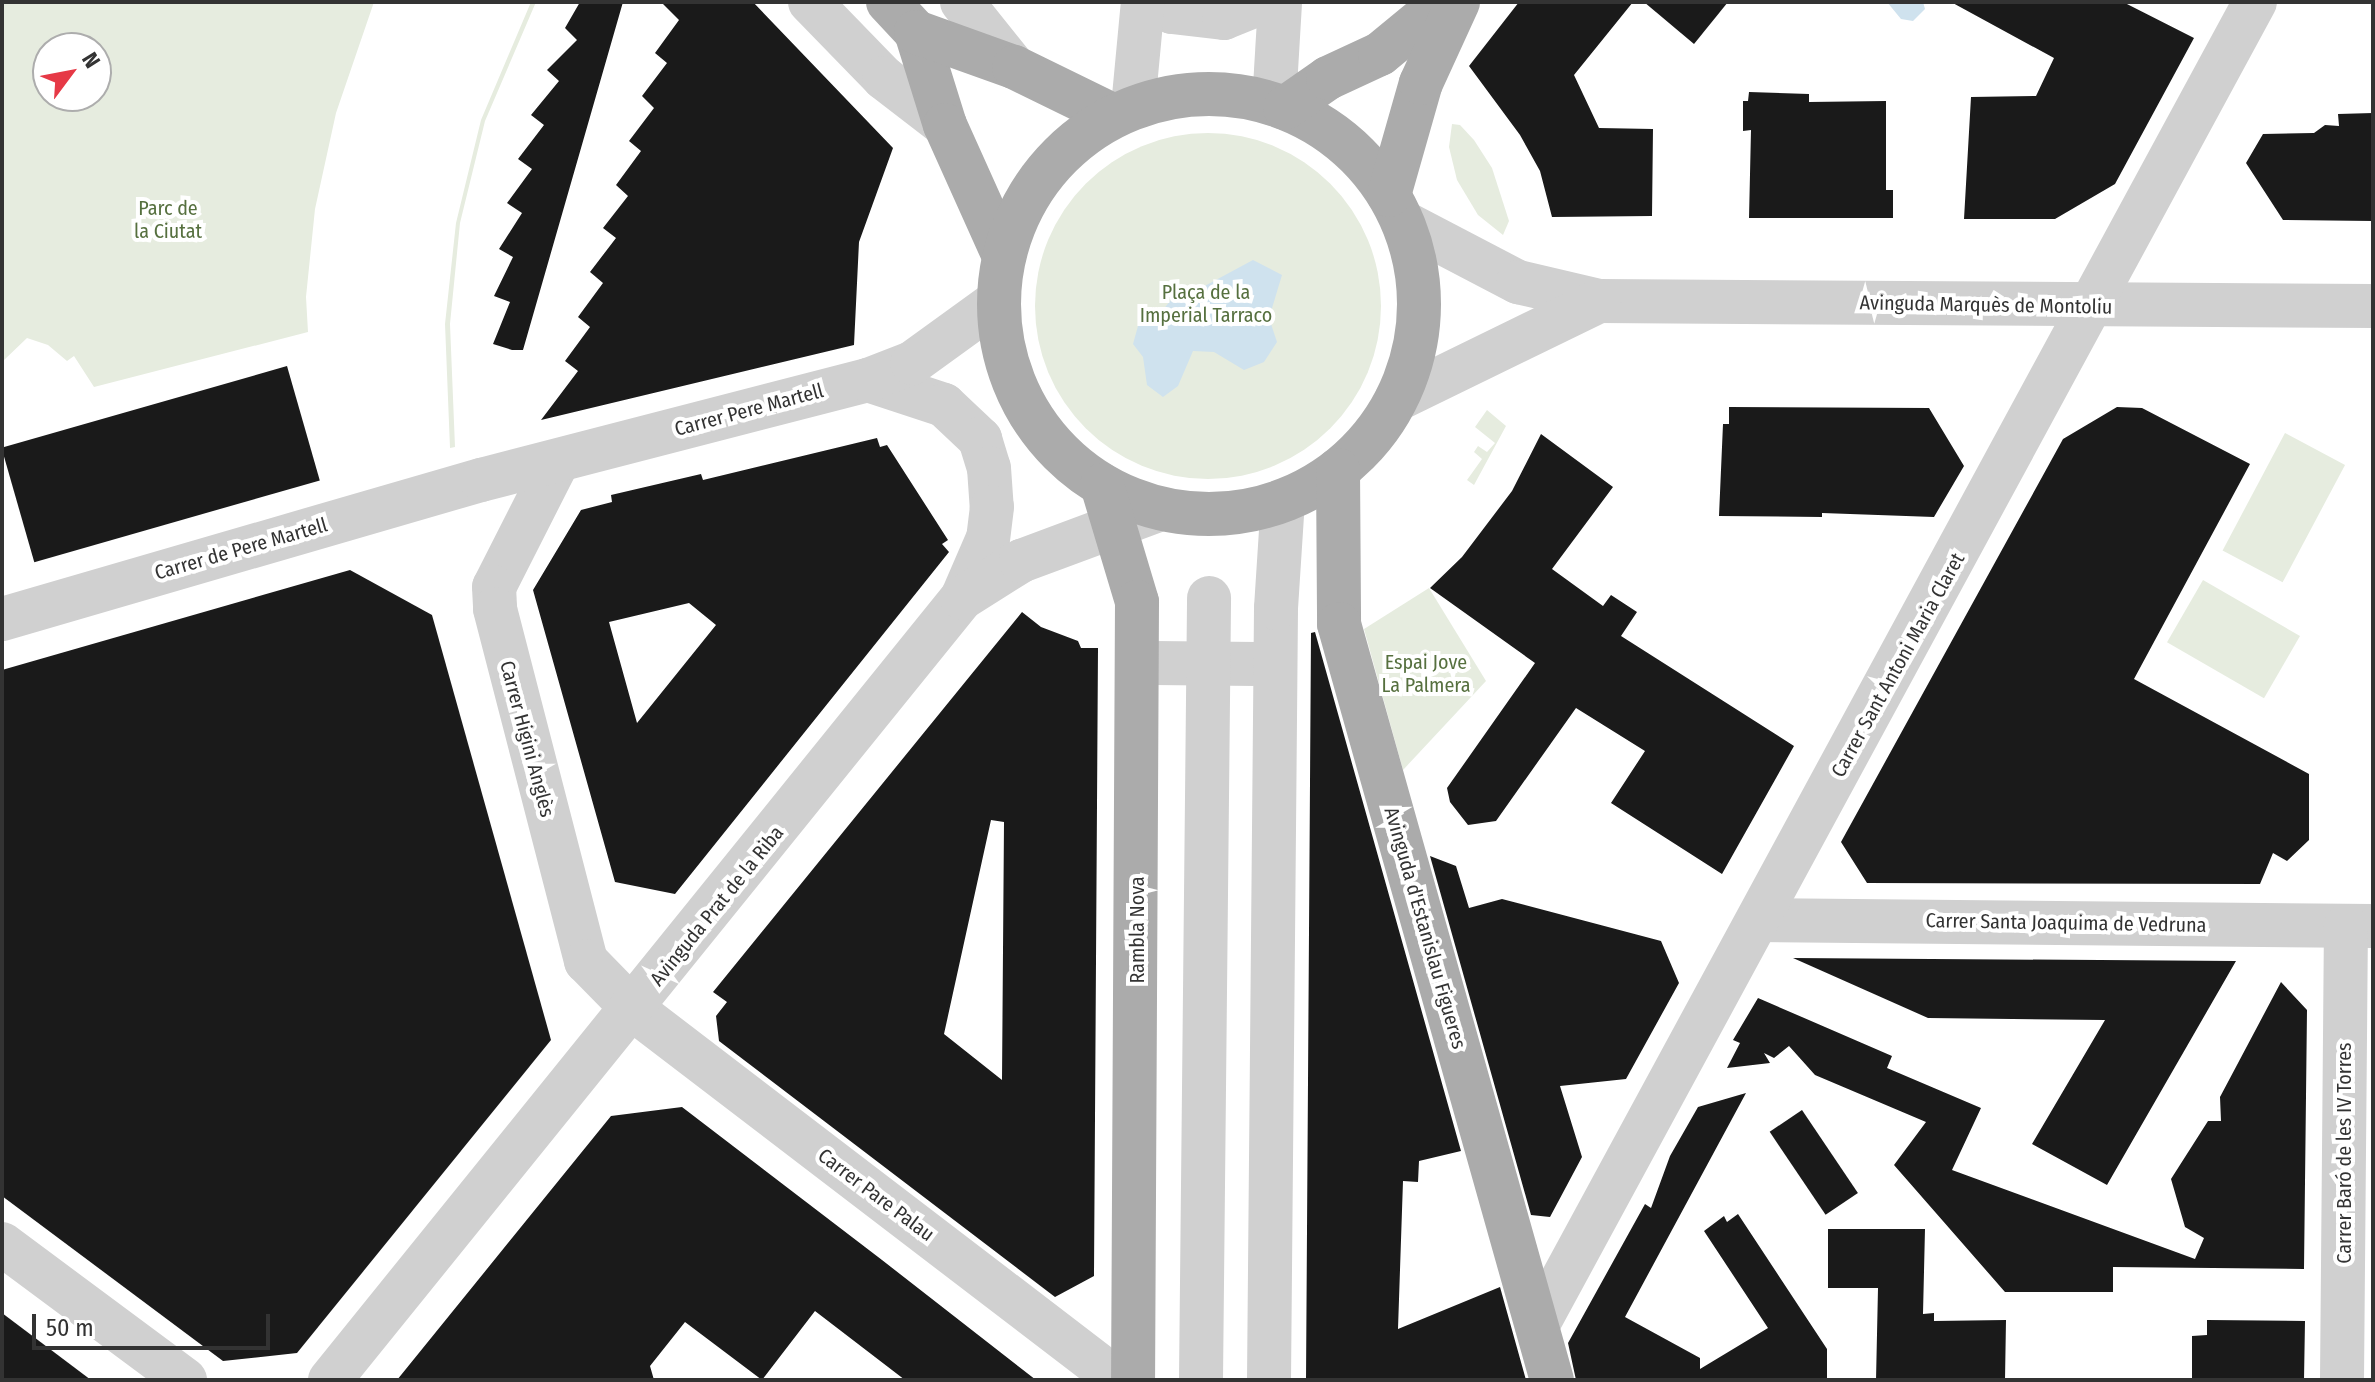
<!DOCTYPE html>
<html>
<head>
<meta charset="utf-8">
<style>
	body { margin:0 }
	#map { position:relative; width:2375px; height:1382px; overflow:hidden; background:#fff; font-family:"Fira Sans Condensed",sans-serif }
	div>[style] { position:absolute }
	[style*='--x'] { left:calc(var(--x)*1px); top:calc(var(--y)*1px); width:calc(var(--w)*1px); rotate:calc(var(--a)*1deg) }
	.green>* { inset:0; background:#e6ecdf; transform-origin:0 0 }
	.round { border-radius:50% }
	.water>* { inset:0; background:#cfe2ee }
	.building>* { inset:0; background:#1a1a1a; transform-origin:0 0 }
	.minor>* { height:44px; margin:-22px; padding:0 22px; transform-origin:22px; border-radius:22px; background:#d0d0d0 }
	.major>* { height:44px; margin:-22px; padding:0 22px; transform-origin:22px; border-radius:22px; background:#ababab }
	.major>.ring { margin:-22px; padding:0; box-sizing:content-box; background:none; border:44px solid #ababab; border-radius:50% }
	span { translate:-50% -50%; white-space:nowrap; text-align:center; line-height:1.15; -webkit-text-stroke:8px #fff; paint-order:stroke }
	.park-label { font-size:20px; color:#56703f }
	.street-label { font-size:20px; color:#333 }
	.frame { position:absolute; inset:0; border:4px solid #333; pointer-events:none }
	.north { position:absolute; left:32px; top:32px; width:80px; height:80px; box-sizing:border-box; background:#fff; border:2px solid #adadad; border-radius:50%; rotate:58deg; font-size:22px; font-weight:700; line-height:32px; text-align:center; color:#333 }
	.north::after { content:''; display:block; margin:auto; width:28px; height:36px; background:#e63946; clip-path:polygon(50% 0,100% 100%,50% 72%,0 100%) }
	.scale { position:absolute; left:32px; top:1314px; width:238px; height:36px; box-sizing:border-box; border:4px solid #333; border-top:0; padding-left:10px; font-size:24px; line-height:28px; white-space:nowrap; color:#333; -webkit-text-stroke:6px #fff; paint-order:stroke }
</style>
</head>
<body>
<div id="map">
	<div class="green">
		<div style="clip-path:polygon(evenodd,2px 2px,374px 2px,336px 113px,315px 209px,306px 297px,308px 332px,94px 387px,74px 356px,67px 361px,48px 345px,27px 338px,2px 362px,2px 2px,96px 48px,96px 96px,48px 96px,48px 48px,96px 48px)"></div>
		<div style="clip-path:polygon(531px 2px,536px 2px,485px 121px,460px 223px,450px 324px,455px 447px,450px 448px,445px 324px,456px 223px,481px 120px)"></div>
		<div style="clip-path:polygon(1452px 124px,1460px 125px,1474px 140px,1492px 168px,1509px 221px,1503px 235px,1478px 215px,1457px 180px,1449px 147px)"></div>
		<div class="round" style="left:1035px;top:133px;width:346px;height:346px"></div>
		<div style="clip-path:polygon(1487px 410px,1506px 426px,1474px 485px,1467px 480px,1482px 459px,1474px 452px,1478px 446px,1487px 452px,1495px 443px,1475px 427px)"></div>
		<div style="left:2285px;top:433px;width:68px;height:133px;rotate:28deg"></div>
		<div style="left:2203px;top:580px;width:112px;height:72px;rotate:30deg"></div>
		<div style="clip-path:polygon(1429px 588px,1486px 681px,1403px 770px,1364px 629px)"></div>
	</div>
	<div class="water">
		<div style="clip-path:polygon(1887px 2px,1923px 2px,1925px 9px,1913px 21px,1901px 19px)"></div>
		<div style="clip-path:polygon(1253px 260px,1282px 275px,1269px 318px,1277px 342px,1264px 362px,1244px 370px,1214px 352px,1193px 351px,1178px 386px,1163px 397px,1147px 385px,1143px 357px,1133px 344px,1138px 326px,1158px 316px,1183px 285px,1201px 288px)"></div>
	</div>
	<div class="building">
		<div style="clip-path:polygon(580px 2px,623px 2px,523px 350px,512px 350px,493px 344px,510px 302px,494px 296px,513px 257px,499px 249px,522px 213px,507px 203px,532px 169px,518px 159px,544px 125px,531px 115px,559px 81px,547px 70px,577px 40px,565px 28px)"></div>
		<div style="clip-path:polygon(661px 2px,753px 2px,893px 148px,859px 242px,854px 345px,541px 420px,578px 371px,565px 361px,590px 327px,578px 317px,603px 283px,590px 272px,616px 238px,603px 228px,628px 196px,616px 185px,641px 151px,629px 141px,654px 108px,642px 96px,667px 63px,655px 53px,679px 20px)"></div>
		<div style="clip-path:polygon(1519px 2px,1633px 2px,1574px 75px,1599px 128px,1653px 129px,1652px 216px,1552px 217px,1540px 171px,1520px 135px,1469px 66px)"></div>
		<div style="clip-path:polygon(1644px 2px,1728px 2px,1694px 44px)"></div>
		<div style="clip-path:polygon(1951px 2px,2123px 2px,2194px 38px,2115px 184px,2055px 219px,1964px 219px,1971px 97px,2036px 96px,2054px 58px)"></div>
		<div style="clip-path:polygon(1749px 92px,1809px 94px,1809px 102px,1886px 101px,1886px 190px,1893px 190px,1893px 218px,1749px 218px,1751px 130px,1743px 131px,1743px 101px,1748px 101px)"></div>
		<div style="clip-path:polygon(2373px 113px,2373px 221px,2283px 220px,2246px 163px,2263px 134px,2314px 133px,2325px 125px,2339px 126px,2338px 114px)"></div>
		<div style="left:287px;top:366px;width:119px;height:297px;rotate:74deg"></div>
		<div style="clip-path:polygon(1729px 407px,1929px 408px,1964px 466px,1934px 517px,1822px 513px,1822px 517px,1719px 516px,1723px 424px,1729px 424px)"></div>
		<div style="clip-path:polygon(2117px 407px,2142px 408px,2250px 464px,2134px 679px,2309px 774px,2309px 840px,2287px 861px,2273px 853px,2260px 884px,1867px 883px,1841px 842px,2063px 439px)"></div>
		<div style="clip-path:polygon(1541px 434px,1613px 487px,1552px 569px,1603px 606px,1611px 595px,1637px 612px,1621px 636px,1794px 746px,1722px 874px,1611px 803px,1645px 751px,1576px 708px,1496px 821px,1468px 825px,1450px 802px,1447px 788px,1535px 663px,1430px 588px,1462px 557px,1512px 491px)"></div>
		<div style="clip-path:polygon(evenodd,877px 438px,880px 447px,887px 445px,948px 540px,942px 544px,949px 552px,675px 894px,615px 882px,533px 590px,581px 510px,612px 502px,611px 495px,701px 474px,703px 480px,877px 438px,689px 603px,716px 625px,637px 723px,609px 622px,689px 603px)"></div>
		<div style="clip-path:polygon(350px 570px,432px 615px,551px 1040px,297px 1353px,223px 1361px,2px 1196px,2px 670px)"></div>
		<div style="clip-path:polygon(evenodd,1022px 612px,1041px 627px,1078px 641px,1081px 648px,1098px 648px,1094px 1276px,1055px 1297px,719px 1041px,716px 1016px,727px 1002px,713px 992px,1022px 612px,991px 820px,1004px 822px,1002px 1080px,944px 1034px,991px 820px)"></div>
		<div style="clip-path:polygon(1315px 632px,1461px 1151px,1419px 1161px,1418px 1182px,1403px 1181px,1398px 1329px,1500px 1287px,1526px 1380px,1306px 1380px,1311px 633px)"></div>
		<div style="clip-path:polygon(1430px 856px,1456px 866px,1469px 908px,1502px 899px,1661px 941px,1679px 983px,1626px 1079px,1560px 1086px,1582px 1157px,1550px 1217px,1531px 1215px)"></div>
		<div style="clip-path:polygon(1793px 958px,2236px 961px,2107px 1185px,2032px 1144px,2105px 1020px,1928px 1018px)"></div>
		<div style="clip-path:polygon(2281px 982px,2307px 1010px,2304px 1269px,2113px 1267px,2113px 1292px,2005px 1292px,1894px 1165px,1926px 1122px,1815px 1075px,1789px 1046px,1774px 1058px,1764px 1053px,1770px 1063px,1727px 1068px,1740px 1043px,1733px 1040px,1758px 998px,1892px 1056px,1887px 1068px,1981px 1108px,1952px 1170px,2195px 1259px,2204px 1238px,2185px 1227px,2171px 1179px,2208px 1121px,2221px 1121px,2220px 1097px)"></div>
		<div style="clip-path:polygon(1746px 1093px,1625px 1317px,1700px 1358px,1700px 1369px,1768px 1328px,1704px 1231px,1724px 1216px,1727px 1222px,1738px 1214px,1827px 1349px,1827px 1380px,1576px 1380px,1568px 1343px,1645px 1204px,1651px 1208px,1670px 1156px,1698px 1107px)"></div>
		<div style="clip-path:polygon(682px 1107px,882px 1260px,1036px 1380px,905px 1380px,815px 1311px,762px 1380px,685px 1322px,650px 1366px,654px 1380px,397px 1380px,611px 1116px)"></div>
		<div style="left:1802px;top:1110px;width:100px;height:39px;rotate:56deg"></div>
		<div style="clip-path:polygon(1828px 1229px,1925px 1229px,1923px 1314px,1934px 1313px,1934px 1321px,2006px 1320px,2005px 1380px,1876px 1380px,1878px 1288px,1828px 1288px)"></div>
		<div style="clip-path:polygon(2px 1313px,91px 1380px,2px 1380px)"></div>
		<div style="clip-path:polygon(2207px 1320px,2305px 1321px,2304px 1380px,2192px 1380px,2192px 1336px,2207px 1335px)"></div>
	</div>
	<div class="minor">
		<div style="--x:810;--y:2;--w:106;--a:45.8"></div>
		<div style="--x:884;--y:78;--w:77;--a:37.6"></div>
		<div style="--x:962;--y:2;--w:83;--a:51.3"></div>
		<div style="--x:1161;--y:2;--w:15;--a:42"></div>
		<div style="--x:1172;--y:12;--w:52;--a:6.6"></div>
		<div style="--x:1224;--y:18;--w:42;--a:-22.3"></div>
		<div style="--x:1274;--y:104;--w:102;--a:-86.6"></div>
		<div style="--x:1133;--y:107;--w:105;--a:-84.6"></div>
		<div style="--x:1403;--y:222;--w:130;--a:27.6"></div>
		<div style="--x:1518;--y:282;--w:83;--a:13.2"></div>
		<div style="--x:1599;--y:301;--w:774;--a:0.37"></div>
		<div style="--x:868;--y:380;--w:80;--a:18.2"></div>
		<div style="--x:944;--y:405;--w:50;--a:43.4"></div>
		<div style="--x:980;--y:439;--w:30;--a:73"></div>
		<div style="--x:989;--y:468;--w:39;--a:86"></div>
		<div style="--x:992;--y:507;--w:31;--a:97"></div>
		<div style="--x:988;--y:538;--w:65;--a:113.4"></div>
		<div style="--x:1396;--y:400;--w:226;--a:-26"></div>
		<div style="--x:558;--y:461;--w:141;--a:116.9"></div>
		<div style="--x:494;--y:587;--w:22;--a:87"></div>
		<div style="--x:495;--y:609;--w:364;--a:75.5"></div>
		<div style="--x:586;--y:961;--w:69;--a:45.6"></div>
		<div style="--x:634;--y:1010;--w:609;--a:37.4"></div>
		<div style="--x:2;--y:619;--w:499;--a:-16.2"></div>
		<div style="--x:481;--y:480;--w:400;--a:-14.5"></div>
		<div style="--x:868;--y:380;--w:47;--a:-21.1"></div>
		<div style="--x:912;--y:363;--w:107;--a:-35.9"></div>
		<div style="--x:1153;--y:663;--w:105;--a:0.5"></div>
		<div style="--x:1758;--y:920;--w:615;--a:0.56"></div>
		<div style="--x:2;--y:1244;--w:228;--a:36.6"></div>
		<div style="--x:1537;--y:1326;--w:1506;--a:-61.53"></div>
		<div style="--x:330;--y:1380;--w:1005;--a:-51.06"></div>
		<div style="--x:962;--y:598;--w:70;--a:-32.1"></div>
		<div style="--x:1021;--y:561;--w:149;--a:-20.4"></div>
		<div style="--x:1201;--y:1380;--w:782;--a:-89.41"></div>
		<div style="--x:1269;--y:1380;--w:772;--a:-89.48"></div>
		<div style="--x:1276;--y:608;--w:107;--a:-86.3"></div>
		<div style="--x:2342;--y:1380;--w:454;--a:-89.5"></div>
	</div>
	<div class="major">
		<div style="--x:888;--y:2;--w:41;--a:47"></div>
		<div style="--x:916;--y:32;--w:97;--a:72.7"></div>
		<div style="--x:945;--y:125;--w:144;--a:65.8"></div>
		<div style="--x:916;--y:32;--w:104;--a:19.7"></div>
		<div style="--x:1014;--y:67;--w:111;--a:26.1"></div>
		<div class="ring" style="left:999px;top:94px;width:376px;height:376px"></div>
		<div style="--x:1285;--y:108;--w:52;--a:-34.9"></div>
		<div style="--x:1328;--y:78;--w:57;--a:-24.8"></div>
		<div style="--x:1380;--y:54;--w:82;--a:-39.5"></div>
		<div style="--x:1389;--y:195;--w:116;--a:-74.1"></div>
		<div style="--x:1421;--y:83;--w:89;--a:-65.4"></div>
		<div style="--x:1338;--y:470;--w:154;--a:89.6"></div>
		<div style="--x:1339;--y:624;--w:785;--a:74.27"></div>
		<div style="--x:1102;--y:485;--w:122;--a:73.3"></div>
		<div style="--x:1137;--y:602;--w:778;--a:90.29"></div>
	</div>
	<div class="park-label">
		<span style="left:168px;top:220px">Parc de<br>la Ciutat</span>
		<span style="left:1206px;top:304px">Plaça de la<br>Imperial Tarraco</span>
		<span style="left:1426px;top:674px">Espai Jove<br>La Palmera</span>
	</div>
	<div class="street-label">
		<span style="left:1986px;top:305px;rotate:1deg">Avinguda Marquès de Montoliu</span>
		<span style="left:749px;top:410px;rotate:-15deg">Carrer Pere Martell</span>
		<span style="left:241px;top:549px;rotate:-16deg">Carrer de Pere Martell</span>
		<span style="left:1898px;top:665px;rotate:-61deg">Carrer Sant Antoni Maria Claret</span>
		<span style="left:527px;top:739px;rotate:75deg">Carrer Higini Anglès</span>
		<span style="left:717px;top:906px;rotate:-51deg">Avinguda Prat de la Riba</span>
		<span style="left:2066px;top:923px;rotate:1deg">Carrer Santa Joaquima de Vedruna</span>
		<span style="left:1425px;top:928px;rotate:74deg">Avinguda d'Estanislau Figueres</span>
		<span style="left:1137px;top:930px;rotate:-90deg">Rambla Nova</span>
		<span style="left:2344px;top:1153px;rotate:-90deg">Carrer Baró de les IV Torres</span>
		<span style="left:876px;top:1195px;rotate:37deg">Carrer Pare Palau</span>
	</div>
	<div class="frame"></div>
	<div class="north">N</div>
	<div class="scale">50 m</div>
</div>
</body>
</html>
